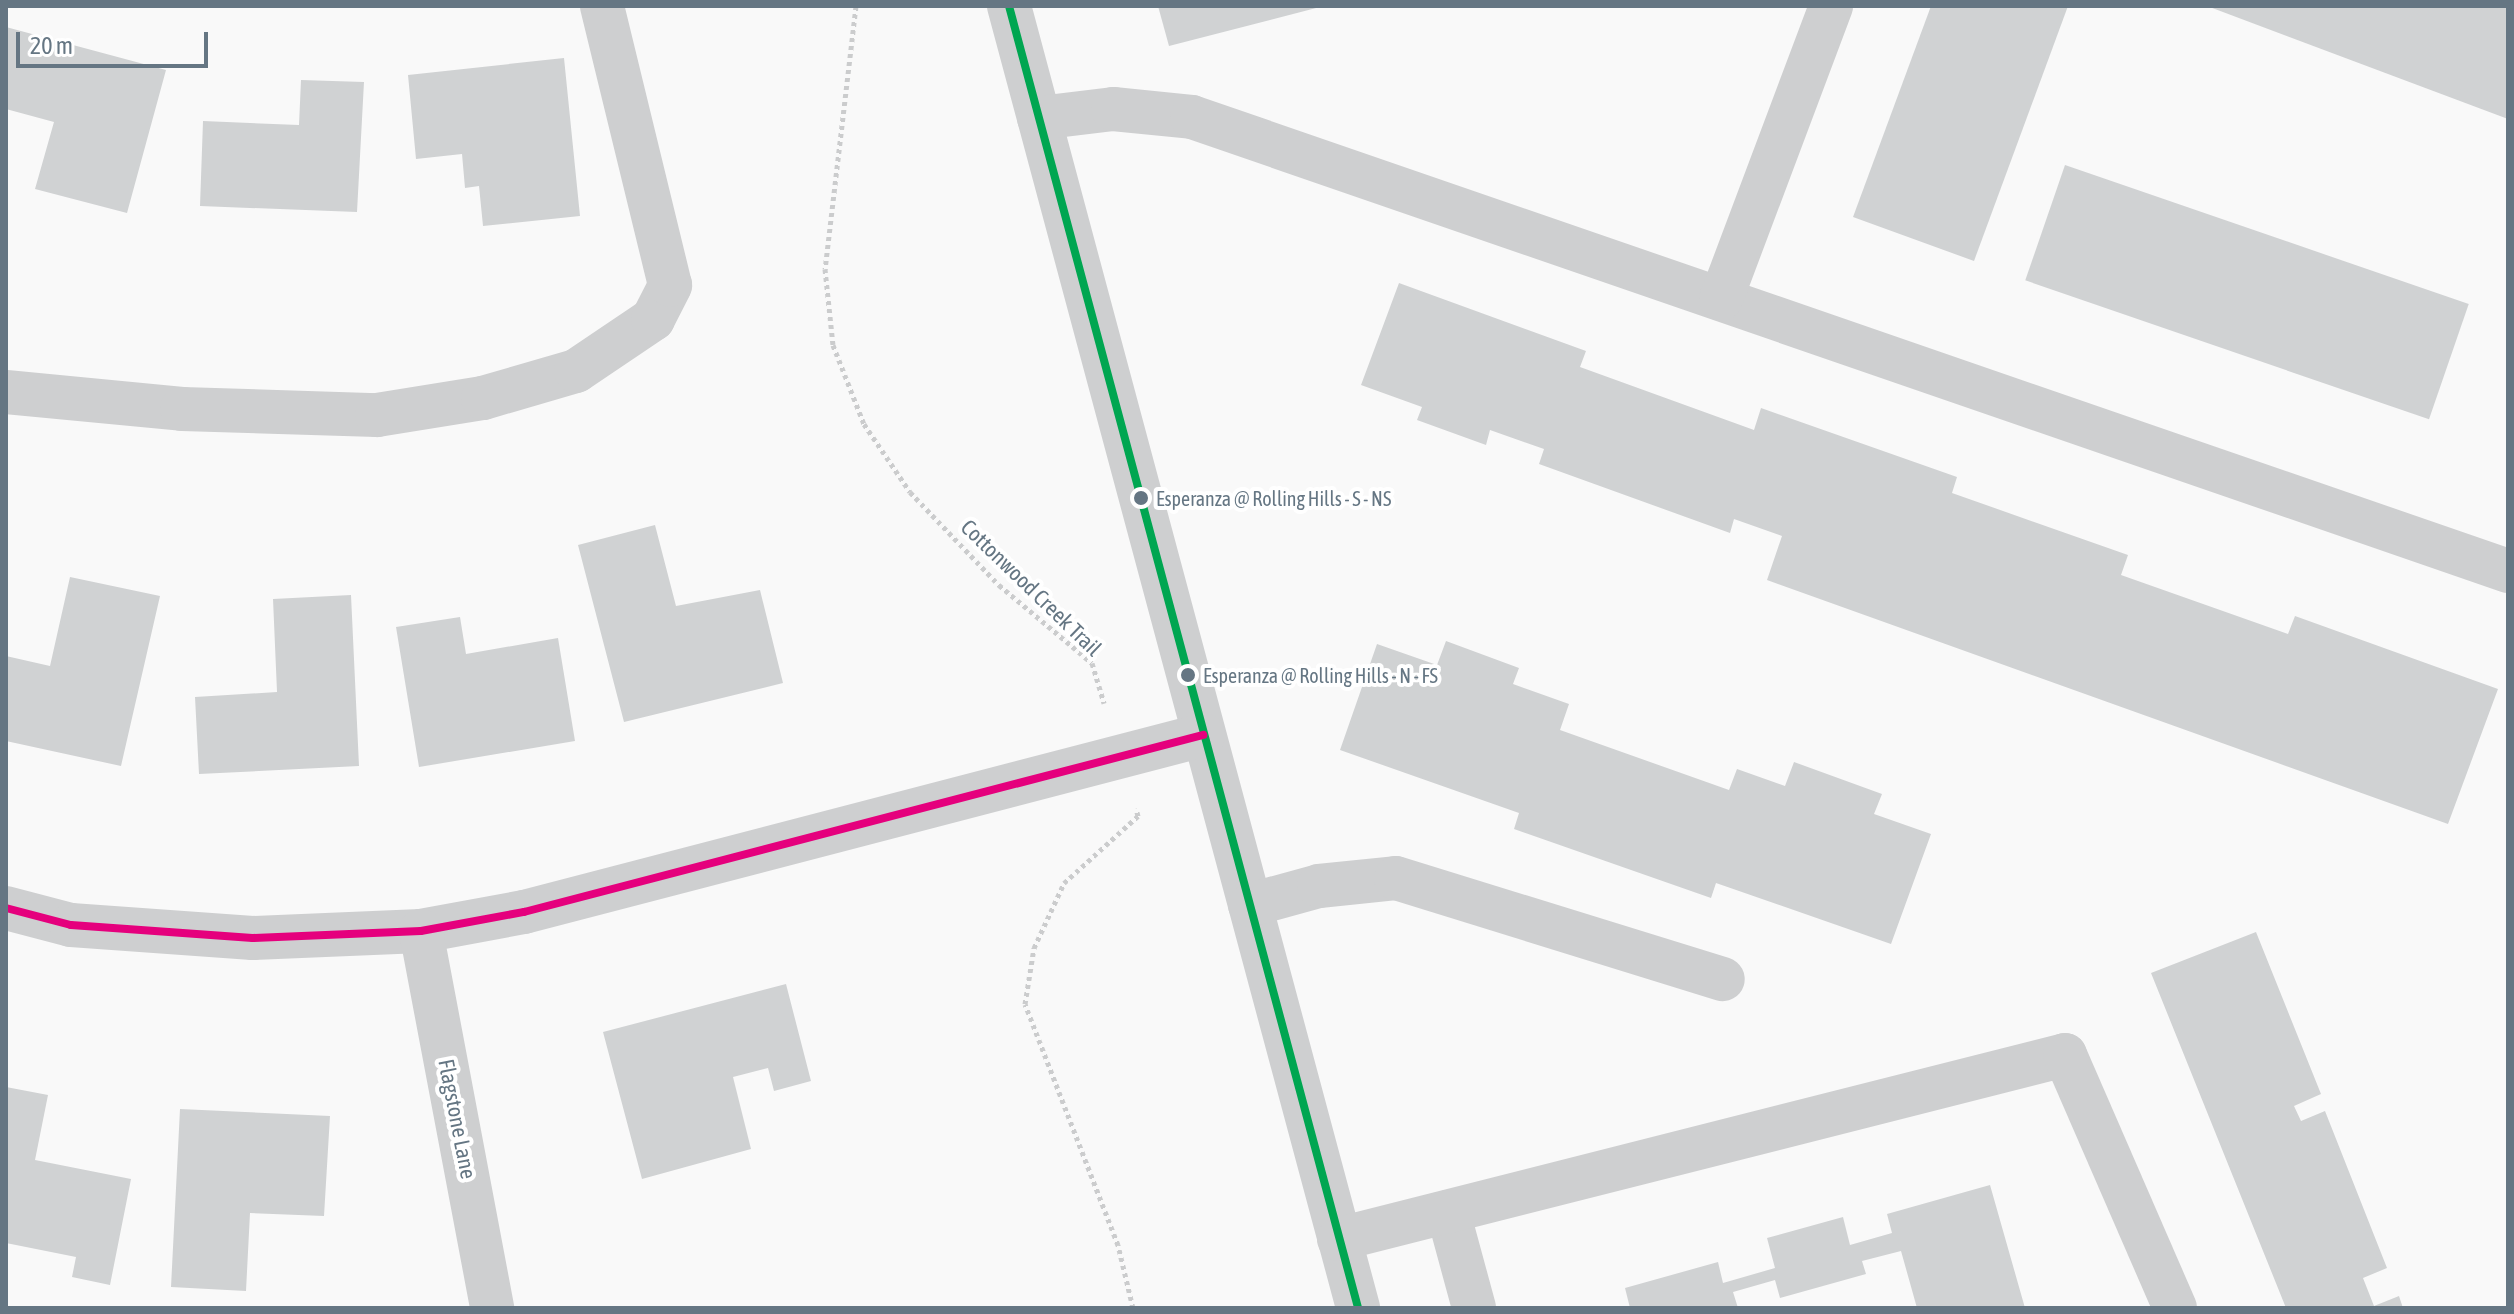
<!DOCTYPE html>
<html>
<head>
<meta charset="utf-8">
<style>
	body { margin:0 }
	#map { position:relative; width:2514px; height:1314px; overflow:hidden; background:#f9f9f9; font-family:"Asap Condensed",sans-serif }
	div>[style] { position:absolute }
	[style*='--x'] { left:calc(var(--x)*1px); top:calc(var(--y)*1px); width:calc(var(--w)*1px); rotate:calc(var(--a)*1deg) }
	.building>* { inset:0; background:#d0d2d3; transform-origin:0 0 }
	.path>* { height:5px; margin-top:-2.5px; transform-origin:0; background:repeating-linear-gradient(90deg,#cbcccd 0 4px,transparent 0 8px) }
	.minor>* { height:44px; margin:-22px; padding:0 22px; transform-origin:22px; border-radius:22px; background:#cecfd0 }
	.bus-1>* { height:8px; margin:-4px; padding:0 4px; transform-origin:4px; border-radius:4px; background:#00a651 }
	.bus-2>* { height:8px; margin:-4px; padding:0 4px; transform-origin:4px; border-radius:4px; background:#e5007d }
	.dots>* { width:22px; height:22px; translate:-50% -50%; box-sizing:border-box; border:4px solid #fff; border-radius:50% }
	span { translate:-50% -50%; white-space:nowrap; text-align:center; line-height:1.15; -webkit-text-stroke:8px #fff; paint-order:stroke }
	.bus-label { font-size:20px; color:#657683 }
	.left { translate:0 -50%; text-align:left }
	.street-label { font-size:22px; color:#657683 }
	.frame { position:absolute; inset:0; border:8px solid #657683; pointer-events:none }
	.scale { position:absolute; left:16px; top:32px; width:192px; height:36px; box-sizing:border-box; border:4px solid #657683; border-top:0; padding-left:10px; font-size:24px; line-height:28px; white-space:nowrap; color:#657683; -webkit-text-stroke:6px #fff; paint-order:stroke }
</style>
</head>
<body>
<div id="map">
	<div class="building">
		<div style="clip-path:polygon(1158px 6px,1320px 6px,1320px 7px,1169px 46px)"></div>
		<div style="clip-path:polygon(1931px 6px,2068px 6px,1974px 261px,1853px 217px)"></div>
		<div style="clip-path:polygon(2207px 6px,2508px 6px,2508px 119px)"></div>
		<div style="clip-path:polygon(6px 27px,166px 70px,127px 213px,35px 189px,54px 122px,6px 109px)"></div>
		<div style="clip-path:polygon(564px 58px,580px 216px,483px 226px,479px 186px,465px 188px,462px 154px,416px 159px,408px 75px)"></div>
		<div style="clip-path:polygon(301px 80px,364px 82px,357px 212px,200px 206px,203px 121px,299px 125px)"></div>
		<div style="left:2065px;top:165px;width:427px;height:122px;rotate:19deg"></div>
		<div style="clip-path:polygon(1399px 283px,1586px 351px,1580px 367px,1754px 430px,1761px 408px,1957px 477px,1952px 493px,2128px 555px,2121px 575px,2288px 634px,2295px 616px,2498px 689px,2448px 824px,1767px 580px,1782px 536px,1734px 519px,1730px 533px,1539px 464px,1544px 449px,1490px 430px,1486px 445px,1417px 420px,1422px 407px,1361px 385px)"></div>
		<div style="clip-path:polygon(655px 525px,676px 606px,760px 590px,783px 683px,624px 722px,578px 545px)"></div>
		<div style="clip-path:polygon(70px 577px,160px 596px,121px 766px,6px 741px,6px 656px,50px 666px)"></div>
		<div style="clip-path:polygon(351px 595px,359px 766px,199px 774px,195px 697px,277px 692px,273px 599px)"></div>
		<div style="clip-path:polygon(460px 617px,466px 654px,558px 638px,575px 741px,419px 767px,396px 627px)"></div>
		<div style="clip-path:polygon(1446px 641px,1519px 668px,1513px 684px,1569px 704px,1560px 730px,1729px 790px,1737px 769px,1785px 786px,1794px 762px,1882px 794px,1874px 814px,1931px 834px,1891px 944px,1716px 883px,1711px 898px,1514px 829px,1519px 813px,1340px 750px,1377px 644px,1437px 665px)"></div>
		<div style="clip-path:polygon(2256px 932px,2321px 1094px,2294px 1106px,2301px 1121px,2325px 1111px,2387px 1268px,2363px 1278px,2374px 1306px,2399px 1296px,2403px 1308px,2286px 1308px,2151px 973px)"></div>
		<div style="clip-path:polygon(786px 984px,811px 1081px,774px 1091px,768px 1068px,733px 1077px,751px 1149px,642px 1179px,603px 1032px)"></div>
		<div style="clip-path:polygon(6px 1087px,48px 1095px,35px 1160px,131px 1179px,110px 1285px,72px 1277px,76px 1257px,6px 1243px)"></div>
		<div style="clip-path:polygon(180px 1109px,330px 1116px,324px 1216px,250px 1213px,246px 1291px,171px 1287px)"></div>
		<div style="clip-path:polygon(1990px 1185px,2025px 1308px,1917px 1308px,1901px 1251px,1862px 1261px,1866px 1274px,1780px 1298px,1775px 1280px,1733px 1292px,1738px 1308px,1630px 1308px,1625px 1288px,1718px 1262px,1723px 1283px,1775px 1268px,1767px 1238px,1843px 1217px,1850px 1245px,1892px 1233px,1887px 1214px)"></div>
	</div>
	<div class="path">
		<div style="--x:856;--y:6;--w:265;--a:96.7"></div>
		<div style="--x:825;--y:269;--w:76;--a:84"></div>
		<div style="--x:833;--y:345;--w:85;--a:68.6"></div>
		<div style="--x:864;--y:424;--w:82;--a:55.9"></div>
		<div style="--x:910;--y:492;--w:129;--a:46.3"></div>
		<div style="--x:999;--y:585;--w:121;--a:40"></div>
		<div style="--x:1092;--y:663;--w:42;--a:73.3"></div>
		<div style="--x:1133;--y:1308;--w:65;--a:-103.4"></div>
		<div style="--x:1118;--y:1245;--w:258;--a:-111.1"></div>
		<div style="--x:1025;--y:1004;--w:57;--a:-80.9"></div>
		<div style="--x:1034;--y:948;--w:72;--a:-65.2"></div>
		<div style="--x:1064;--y:883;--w:100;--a:-42.2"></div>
		<div style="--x:1138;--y:816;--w:8;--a:-104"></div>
	</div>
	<div class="minor">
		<div style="--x:1009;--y:6;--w:1348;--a:74.99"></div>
		<div style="--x:1039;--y:118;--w:75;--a:-6.9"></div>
		<div style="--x:1113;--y:109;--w:79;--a:5.8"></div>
		<div style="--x:1192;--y:117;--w:1392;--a:19.03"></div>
		<div style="--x:1721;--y:299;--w:313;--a:-69.4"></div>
		<div style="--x:6;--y:392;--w:177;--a:5.5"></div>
		<div style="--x:182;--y:409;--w:195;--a:1.8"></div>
		<div style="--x:377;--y:415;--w:107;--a:-9.1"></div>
		<div style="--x:483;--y:398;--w:97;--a:-16.2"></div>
		<div style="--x:576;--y:371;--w:93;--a:-34"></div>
		<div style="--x:653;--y:319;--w:38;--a:-63"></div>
		<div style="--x:670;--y:285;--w:287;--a:-103.7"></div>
		<div style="--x:1250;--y:905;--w:72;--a:-15.4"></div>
		<div style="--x:1319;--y:886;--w:77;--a:-5.9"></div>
		<div style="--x:1396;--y:878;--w:342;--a:17.2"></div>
		<div style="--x:6;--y:908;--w:67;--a:14.7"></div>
		<div style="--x:71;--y:925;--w:182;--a:4.1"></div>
		<div style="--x:253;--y:938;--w:168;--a:-2.4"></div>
		<div style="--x:421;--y:931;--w:105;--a:-10.5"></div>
		<div style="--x:524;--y:912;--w:702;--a:-14.61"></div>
		<div style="--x:421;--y:931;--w:384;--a:79.3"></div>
		<div style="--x:1448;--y:1212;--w:99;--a:74.8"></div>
		<div style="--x:1339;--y:1239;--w:749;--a:-14.22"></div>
		<div style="--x:2065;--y:1055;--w:276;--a:66.5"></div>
	</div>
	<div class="bus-1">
		<div style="--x:1009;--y:6;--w:1348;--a:74.99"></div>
	</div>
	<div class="bus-2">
		<div style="--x:6;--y:908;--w:67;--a:14.7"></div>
		<div style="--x:71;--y:925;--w:182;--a:4.1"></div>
		<div style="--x:253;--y:938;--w:168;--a:-2.4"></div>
		<div style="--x:421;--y:931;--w:105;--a:-10.5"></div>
		<div style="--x:524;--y:912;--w:702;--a:-14.61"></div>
	</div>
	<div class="dots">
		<div style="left:1141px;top:498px;background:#657683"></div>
		<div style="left:1188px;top:675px;background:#657683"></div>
	</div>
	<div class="bus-label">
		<span class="left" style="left:1156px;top:498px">Esperanza @ Rolling Hills - S - NS</span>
		<span class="left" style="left:1203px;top:675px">Esperanza @ Rolling Hills - N - FS</span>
	</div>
	<div class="street-label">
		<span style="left:1031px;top:588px;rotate:44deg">Cottonwood Creek Trail</span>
		<span style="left:457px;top:1119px;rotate:79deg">Flagstone Lane</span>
	</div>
	<div class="frame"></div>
	<div class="scale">20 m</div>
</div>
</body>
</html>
